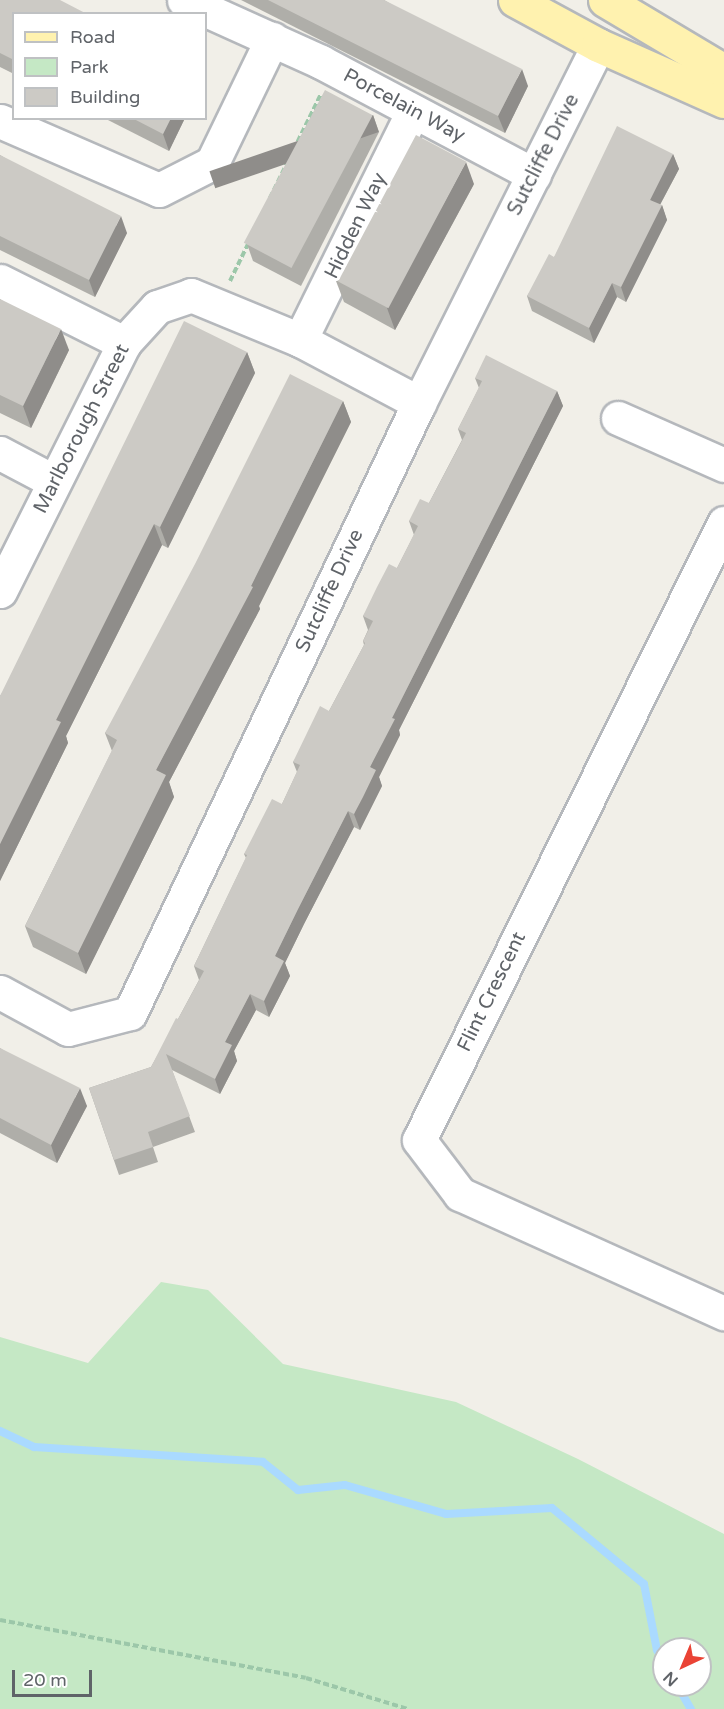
<!DOCTYPE html>
<html>
<head>
<meta charset="utf-8">
<style>
	body { margin:0 }
	#map { position:relative; width:724px; height:1709px; overflow:hidden; background:#f1efe8; font-family:"Varela Round",sans-serif }
	div>[style] { position:absolute }
	[style*='--x'] { left:calc(var(--x)*1px); top:calc(var(--y)*1px); width:calc(var(--w)*1px); rotate:calc(var(--a)*1deg) }
	.green>* { inset:0; background:#c5e8c5 }
	.stream>* { height:8px; margin:-4px; padding:0 4px; transform-origin:4px; border-radius:4px; background:#aadaff }
	.path>* { height:4px; margin-top:-2px; transform-origin:0; background:repeating-linear-gradient(90deg,#9cc7a9 0 6px,transparent 0 9px) }
	.roads { filter:drop-shadow(2px 0 #b5b8bc) drop-shadow(-2px 0 #b5b8bc) drop-shadow(0 2px #b5b8bc) drop-shadow(0 -2px #b5b8bc) }
	.minor>* { height:33px; margin:-16.5px; padding:0 16.5px; transform-origin:16.5px; border-radius:16.5px; background:#fff }
	.major>* { height:33px; margin:-16.5px; padding:0 16.5px; transform-origin:16.5px; border-radius:16.5px; background:#fff2af }
	.wall>* { inset:0; background:#afaea9 }
	.shaded-wall>* { inset:0; background:#8f8d8a; transform-origin:0 0 }
	.building>* { inset:0; background:#cccac5; transform-origin:0 0 }
	span { translate:-50% -50%; white-space:nowrap; text-align:center; line-height:1.15; -webkit-text-stroke:6px #fff; paint-order:stroke }
	.street-label { font-size:20px; color:#5f6368 }
	.legend { position:absolute; left:12px; top:12px; width:195px; height:108px; box-sizing:border-box; background:#fff; border:2px solid #bfc1c3; margin:0; padding:8px 10px; list-style:none; font-size:18px; color:#5f6368 }
	.legend li { display:flex; align-items:center; gap:12px; height:30px }
	.legend b { width:30px; border:2px solid #bfc1c3 }
	.north { position:absolute; left:652px; top:1637px; width:60px; height:60px; box-sizing:border-box; background:#fff; border:2px solid #bfc1c3; border-radius:50%; rotate:224deg; font-size:16px; font-weight:700; line-height:24px; text-align:center; color:#5f6368 }
	.north::after { content:''; display:block; margin:auto; width:21px; height:27px; background:#ea4335; clip-path:polygon(50% 0,100% 100%,50% 72%,0 100%) }
	.scale { position:absolute; left:12px; top:1670px; width:80px; height:27px; box-sizing:border-box; border:3px solid #5f6368; border-top:0; padding-left:8px; font-size:18px; line-height:21px; white-space:nowrap; color:#5f6368; -webkit-text-stroke:4px #fff; paint-order:stroke }
</style>
</head>
<body>
<div id="map">
	<div class="green">
		<div style="clip-path:polygon(evenodd,161px 1282px,208px 1290px,283px 1364px,456px 1402px,578px 1459px,724px 1534px,724px 1709px,0 1709px,0 1337px,88px 1363px,161px 1282px,664px 1649px,700px 1649px,700px 1685px,664px 1685px,664px 1649px)"></div>
	</div>
	<div class="stream">
		<div style="--x:0;--y:1431;--w:38;--a:25"></div>
		<div style="--x:34;--y:1447;--w:229;--a:3.7"></div>
		<div style="--x:263;--y:1462;--w:45;--a:38.7"></div>
		<div style="--x:298;--y:1490;--w:47;--a:-6.1"></div>
		<div style="--x:345;--y:1485;--w:105;--a:16"></div>
		<div style="--x:446;--y:1514;--w:106;--a:-3.2"></div>
		<div style="--x:552;--y:1508;--w:119;--a:39.6"></div>
		<div style="--x:644;--y:1584;--w:67;--a:78.9"></div>
		<div style="--x:657;--y:1650;--w:15;--a:62"></div>
		<div style="--x:677;--y:1685;--w:28;--a:60"></div>
	</div>
	<div class="path">
		<div style="--x:270;--y:198;--w:116;--a:-63.9"></div>
		<div style="--x:230;--y:281;--w:43;--a:-64"></div>
		<div style="--x:0;--y:1620;--w:311;--a:10.7"></div>
		<div style="--x:306;--y:1678;--w:107;--a:16.9"></div>
	</div>
	<div class="roads">
		<div class="minor">
			<div style="--x:184;--y:0;--w:150;--a:24.3"></div>
			<div style="--x:321;--y:62;--w:241;--a:27.9"></div>
			<div style="--x:0;--y:121;--w:173;--a:23.5"></div>
			<div style="--x:159;--y:190;--w:59;--a:-27"></div>
			<div style="--x:212;--y:163;--w:138;--a:-64.2"></div>
			<div style="--x:0;--y:281;--w:139;--a:26.6"></div>
			<div style="--x:300;--y:340;--w:255;--a:-63.7"></div>
			<div style="--x:618;--y:418;--w:116;--a:23.9"></div>
			<div style="--x:0;--y:453;--w:60;--a:27.8"></div>
			<div style="--x:724;--y:523;--w:688;--a:116.3"></div>
			<div style="--x:419;--y:1140;--w:68;--a:52.8"></div>
			<div style="--x:460;--y:1194;--w:290;--a:24.3"></div>
			<div style="--x:0;--y:591;--w:277;--a:-63.4"></div>
			<div style="--x:124;--y:343;--w:49;--a:-47.5"></div>
			<div style="--x:157;--y:307;--w:36;--a:-19"></div>
			<div style="--x:191;--y:295;--w:118;--a:22.4"></div>
			<div style="--x:300;--y:340;--w:135;--a:27.9"></div>
			<div style="--x:0;--y:992;--w:77;--a:28.6"></div>
			<div style="--x:68;--y:1029;--w:64;--a:-14.5"></div>
			<div style="--x:130;--y:1013;--w:675;--a:-64.65"></div>
			<div style="--x:419;--y:403;--w:400;--a:-63.4"></div>
		</div>
		<div class="major">
			<div style="--x:515;--y:0;--w:94;--a:28.5"></div>
			<div style="--x:598;--y:45;--w:138;--a:24"></div>
			<div style="--x:605;--y:0;--w:139;--a:30.8"></div>
		</div>
	</div>
	<div class="wall">
		<div style="clip-path:polygon(0 0,14px 14px,14px 74px,0 67px)"></div>
		<div style="clip-path:polygon(241px 0,384px 0,528px 86px,505px 133px)"></div>
		<div style="clip-path:polygon(373px 115px,379px 132px,301px 286px,253px 261px,247px 244px)"></div>
		<div style="clip-path:polygon(104px 118px,185px 118px,169px 151px)"></div>
		<div style="clip-path:polygon(673px 154px,679px 169px,660px 205px,662px 205px,667px 220px,626px 302px,617px 297px,594px 343px,532px 311px,527px 296px,554px 257px)"></div>
		<div style="clip-path:polygon(0 155px,127px 233px,95px 297px,0 250px)"></div>
		<div style="clip-path:polygon(474px 184px,395px 330px,344px 302px,336px 281px)"></div>
		<div style="clip-path:polygon(0 299px,69px 350px,31px 428px,0 413px)"></div>
		<div style="clip-path:polygon(247px 352px,255px 373px,168px 548px,162px 545px,66px 736px,68px 743px,0 881px,0 696px)"></div>
		<div style="clip-path:polygon(475px 378px,557px 391px,563px 406px,399px 730px,400px 735px,379px 777px,382px 786px,360px 830px,354px 827px,304px 924px,285px 963px,290px 976px,269px 1017px,256px 1010px,234px 1051px,237px 1061px,220px 1094px,172px 1070px,195px 1132px,153px 1147px,158px 1162px,119px 1175px,89px 1088px,151px 1067px,178px 1019px,199px 980px,194px 966px,246px 858px,244px 854px,282px 804px,297px 772px,293px 762px,329px 711px,364px 645px,363px 641px,368px 630px,363px 616px,397px 568px,414px 535px,409px 521px,429px 503px,462px 440px,458px 429px,479px 388px)"></div>
		<div style="clip-path:polygon(343px 401px,351px 422px,259px 606px,260px 609px,169px 782px,174px 797px,86px 974px,33px 947px,25px 926px,112px 751px,105px 733px)"></div>
		<div style="clip-path:polygon(0 1048px,87px 1106px,57px 1163px,0 1133px)"></div>
	</div>
	<div class="shaded-wall">
		<div style="clip-path:polygon(522px 69px,528px 86px,505px 133px,498px 116px)"></div>
		<div style="left:373px;top:115px;width:18px;height:173px;rotate:71deg"></div>
		<div style="clip-path:polygon(171px 118px,185px 118px,169px 151px,163px 134px)"></div>
		<div style="clip-path:polygon(673px 154px,679px 169px,655px 214px,650px 200px)"></div>
		<div style="clip-path:polygon(466px 162px,474px 184px,395px 330px,387px 308px)"></div>
		<div style="clip-path:polygon(662px 205px,667px 220px,626px 302px,621px 287px)"></div>
		<div style="clip-path:polygon(121px 216px,127px 233px,95px 297px,89px 280px)"></div>
		<div style="clip-path:polygon(612px 283px,617px 297px,594px 343px,589px 328px)"></div>
		<div style="clip-path:polygon(61px 329px,69px 350px,31px 428px,23px 406px)"></div>
		<div style="clip-path:polygon(247px 352px,255px 373px,168px 548px,160px 527px)"></div>
		<div style="clip-path:polygon(557px 391px,563px 406px,399px 730px,400px 735px,379px 777px,382px 786px,360px 830px,354px 814px,370px 767px,392px 718px)"></div>
		<div style="clip-path:polygon(343px 401px,351px 422px,259px 606px,260px 609px,169px 782px,174px 797px,86px 974px,78px 953px,156px 770px,251px 586px)"></div>
		<div style="clip-path:polygon(154px 524px,162px 545px,66px 736px,68px 743px,0 881px,0 844px,56px 720px)"></div>
		<div style="clip-path:polygon(348px 811px,354px 827px,304px 924px,285px 963px,290px 976px,269px 1017px,264px 1001px,275px 956px,298px 909px)"></div>
		<div style="clip-path:polygon(250px 994px,256px 1010px,234px 1051px,237px 1061px,220px 1094px,215px 1079px,225px 1042px)"></div>
		<div style="clip-path:polygon(80px 1088px,87px 1106px,57px 1163px,51px 1145px)"></div>
	</div>
	<div class="building">
		<div style="clip-path:polygon(0 0,60px 0,87px 14px,14px 14px,14px 60px,0 53px)"></div>
		<div style="clip-path:polygon(268px 0,384px 0,522px 69px,498px 116px)"></div>
		<div style="left:325px;top:90px;width:54px;height:173px;rotate:28deg"></div>
		<div style="clip-path:polygon(132px 118px,171px 118px,163px 134px)"></div>
		<div style="clip-path:polygon(617px 126px,673px 154px,650px 200px,662px 205px,621px 287px,612px 283px,589px 328px,527px 296px,549px 254px,554px 257px)"></div>
		<div style="left:416px;top:135px;width:57px;height:166px;rotate:28deg"></div>
		<div style="clip-path:polygon(0 155px,121px 216px,89px 280px,0 236px)"></div>
		<div style="clip-path:polygon(0 299px,61px 329px,23px 406px,0 395px)"></div>
		<div style="clip-path:polygon(184px 321px,247px 352px,160px 527px,154px 524px,56px 720px,61px 722px,0 844px,0 696px)"></div>
		<div style="clip-path:polygon(486px 355px,557px 391px,392px 718px,395px 719px,370px 767px,376px 770px,363px 797px,354px 814px,348px 811px,298px 909px,275px 956px,284px 961px,264px 1001px,250px 994px,225px 1042px,232px 1045px,215px 1079px,166px 1054px,190px 1116px,148px 1132px,153px 1147px,114px 1160px,89px 1088px,151px 1067px,176px 1018px,178px 1019px,204px 971px,194px 966px,247px 855px,244px 854px,272px 799px,282px 804px,300px 765px,293px 762px,320px 706px,329px 711px,365px 643px,363px 641px,373px 621px,363px 616px,377px 587px,389px 564px,397px 568px,418px 526px,409px 521px,420px 499px,429px 503px,466px 433px,458px 429px,482px 381px,475px 378px)"></div>
		<div style="clip-path:polygon(290px 374px,343px 401px,251px 586px,253px 587px,156px 770px,166px 775px,78px 953px,25px 926px,117px 740px,105px 733px,195px 564px)"></div>
		<div style="clip-path:polygon(0 1048px,80px 1088px,51px 1145px,0 1118px)"></div>
	</div>
	<div class="street-label">
		<span style="left:404px;top:106px;rotate:28deg">Porcelain Way</span>
		<span style="left:544px;top:155px;rotate:-63deg">Sutcliffe Drive</span>
		<span style="left:356px;top:226px;rotate:-64deg">Hidden Way</span>
		<span style="left:82px;top:429px;rotate:-63deg">Marlborough Street</span>
		<span style="left:330px;top:591px;rotate:-65deg">Sutcliffe Drive</span>
		<span style="left:492px;top:992px;rotate:-64deg">Flint Crescent</span>
	</div>
	<ul class="legend">
	<li><b style="height:8px;background:#fff2af"></b>Road</li>
	<li><b style="height:16px;background:#c5e8c5"></b>Park</li>
	<li><b style="height:16px;background:#cccac5"></b>Building</li>
	</ul>
	<div class="north">N</div>
	<div class="scale">20 m</div>
</div>
</body>
</html>
